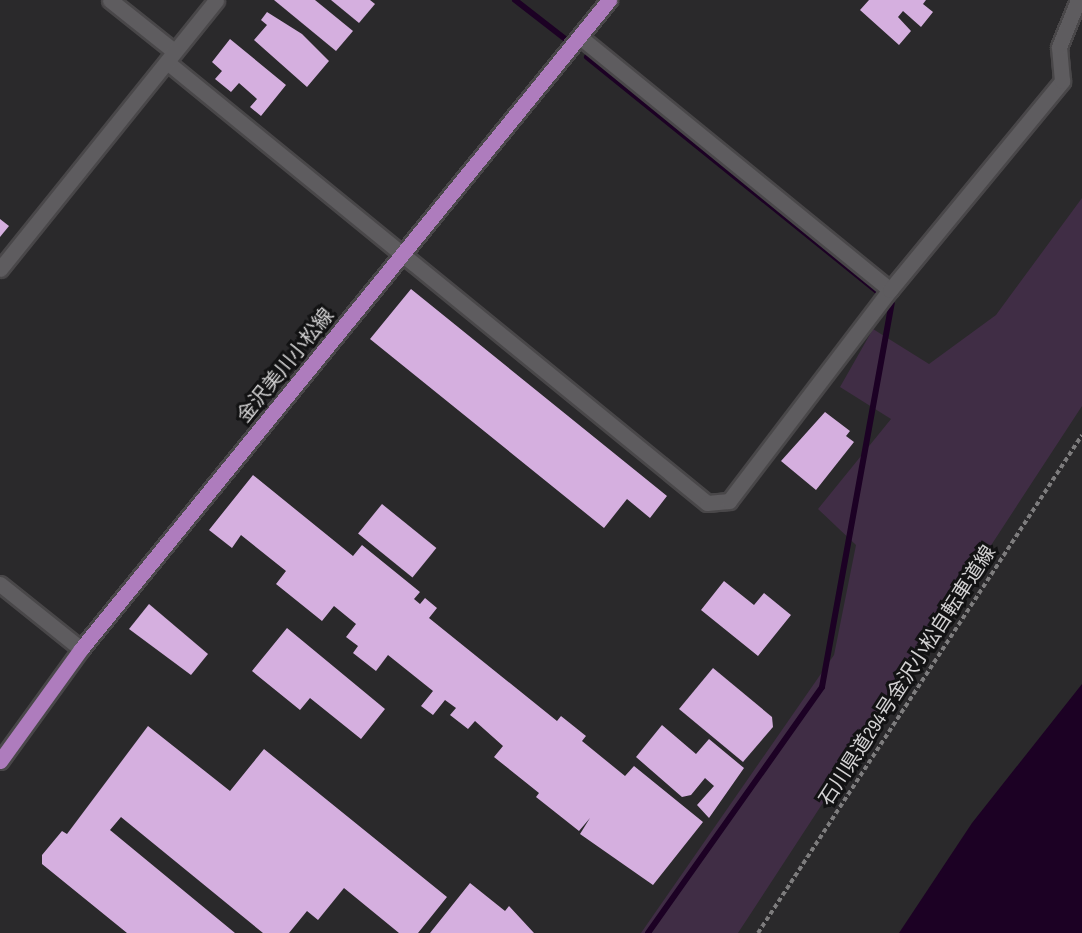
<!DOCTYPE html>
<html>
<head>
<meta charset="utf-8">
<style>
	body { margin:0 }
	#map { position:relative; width:1082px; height:933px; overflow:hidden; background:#2a292b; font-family:"Sofia Sans Condensed","Noto Sans JP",sans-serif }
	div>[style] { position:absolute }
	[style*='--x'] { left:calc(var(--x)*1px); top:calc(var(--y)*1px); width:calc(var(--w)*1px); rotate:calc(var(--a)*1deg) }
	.green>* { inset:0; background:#402d45 }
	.water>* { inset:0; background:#1c0124 }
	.stream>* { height:6px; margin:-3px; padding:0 3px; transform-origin:3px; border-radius:3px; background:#1c0124 }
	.building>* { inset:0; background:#d5afdf; transform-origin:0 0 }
	.path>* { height:4px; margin-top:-2px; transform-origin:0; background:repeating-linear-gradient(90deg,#7d7c7d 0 4.5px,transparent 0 7.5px) }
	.roads { filter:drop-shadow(2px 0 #494749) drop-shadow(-2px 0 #494749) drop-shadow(0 2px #494749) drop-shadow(0 -2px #494749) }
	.minor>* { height:15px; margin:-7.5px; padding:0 7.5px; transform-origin:7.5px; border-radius:7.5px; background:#5e5c5f }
	.primary>* { height:15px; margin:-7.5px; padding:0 7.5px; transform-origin:7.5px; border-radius:7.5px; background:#ae7cbd }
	span { translate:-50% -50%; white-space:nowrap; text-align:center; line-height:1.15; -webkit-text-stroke:6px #121213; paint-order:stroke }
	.street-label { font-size:20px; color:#d3d2d3 }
</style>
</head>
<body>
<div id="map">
	<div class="green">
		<div style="clip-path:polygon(1082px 198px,1082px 406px,738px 933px,641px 933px,834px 655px,856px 545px,818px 509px,891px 419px,840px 387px,873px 329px,929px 364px,996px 315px)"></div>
	</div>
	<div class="water">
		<div style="clip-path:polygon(1082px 684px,1082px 933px,899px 933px,972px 823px)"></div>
	</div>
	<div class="stream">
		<div style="--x:515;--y:0;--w:62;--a:37.8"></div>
		<div style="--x:587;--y:57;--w:374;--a:38.9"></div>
		<div style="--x:648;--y:933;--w:301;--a:-54.7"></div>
		<div style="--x:822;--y:687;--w:390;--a:-79.7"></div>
	</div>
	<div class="building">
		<div style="clip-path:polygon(274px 0,315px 0,353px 31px,336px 51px)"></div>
		<div style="clip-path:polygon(331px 0,370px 0,375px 4px,359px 23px)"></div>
		<div style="clip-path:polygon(869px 0,926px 0,923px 4px,933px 12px,921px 27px,903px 11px,898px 17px,911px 31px,899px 45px,860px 10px)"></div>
		<div style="clip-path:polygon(267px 12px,302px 34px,329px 61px,307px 87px,254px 40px,267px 25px,261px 20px)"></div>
		<div style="clip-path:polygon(230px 39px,286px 85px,261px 116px,250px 107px,257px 99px,239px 83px,231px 92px,215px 79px,222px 71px,212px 62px)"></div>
		<div style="clip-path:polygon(0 219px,9px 226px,0 237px)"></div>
		<div style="clip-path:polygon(411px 289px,667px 496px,650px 518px,627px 499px,604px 528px,370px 339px)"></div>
		<div style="clip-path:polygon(825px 412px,850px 431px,846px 436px,854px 442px,816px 490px,781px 461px)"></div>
		<div style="clip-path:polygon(253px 475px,353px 556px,362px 545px,420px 592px,414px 599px,420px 604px,425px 598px,437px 608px,429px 618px,557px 721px,561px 716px,586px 736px,582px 741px,625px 776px,634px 766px,703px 822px,653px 885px,580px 834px,590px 818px,579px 831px,536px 797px,539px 793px,494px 757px,503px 746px,475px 721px,468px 729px,450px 715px,456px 708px,445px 700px,433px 715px,421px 706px,433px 691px,388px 655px,376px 671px,353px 653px,358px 646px,346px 637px,356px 624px,334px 606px,322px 621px,276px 584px,286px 571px,241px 535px,232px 548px,209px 530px)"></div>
		<div style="left:382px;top:504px;width:70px;height:38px;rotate:39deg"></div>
		<div style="clip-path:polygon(724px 581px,754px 605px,764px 593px,791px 615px,758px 656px,701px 610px)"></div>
		<div style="clip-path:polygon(149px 604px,208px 654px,191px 675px,129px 629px)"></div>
		<div style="clip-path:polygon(287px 628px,385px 709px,361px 739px,310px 698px,300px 710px,252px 671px)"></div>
		<div style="clip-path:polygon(713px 668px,772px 717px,773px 727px,743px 762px,679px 709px)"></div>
		<div style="clip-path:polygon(662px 725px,696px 754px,709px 739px,744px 768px,709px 818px,697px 805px,714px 786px,705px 778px,691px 795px,682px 797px,636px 757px)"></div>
		<div style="clip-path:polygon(148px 726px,230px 791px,264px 749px,447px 897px,418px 933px,399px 933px,344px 888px,318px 920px,307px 911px,289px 933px,263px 933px,121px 817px,110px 830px,235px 933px,127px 933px,42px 864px,42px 855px,62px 831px,67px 834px)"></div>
		<div style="clip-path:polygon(470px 883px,505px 911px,509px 906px,534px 933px,430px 933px)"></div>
	</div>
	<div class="path">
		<div style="--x:758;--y:933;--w:594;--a:-56.95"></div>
	</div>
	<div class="roads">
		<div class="minor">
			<div style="--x:110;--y:0;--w:82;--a:38.6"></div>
			<div style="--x:580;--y:37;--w:400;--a:39.2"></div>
			<div style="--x:167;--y:62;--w:697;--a:39.24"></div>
			<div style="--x:707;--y:503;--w:22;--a:-5"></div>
			<div style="--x:729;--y:501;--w:265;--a:-52.7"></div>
			<div style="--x:890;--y:290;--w:271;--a:-50.5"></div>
			<div style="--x:1062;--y:81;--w:34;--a:-95"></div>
			<div style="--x:1059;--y:47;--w:51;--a:-68"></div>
			<div style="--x:0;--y:269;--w:345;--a:-51.2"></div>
			<div style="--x:0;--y:584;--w:104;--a:38.7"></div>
		</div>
		<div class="primary">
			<div style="--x:0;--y:761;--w:138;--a:-54.1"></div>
			<div style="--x:81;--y:649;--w:837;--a:-50.87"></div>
		</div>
	</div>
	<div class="street-label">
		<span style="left:286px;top:366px;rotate:-51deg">金沢美川小松線</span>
		<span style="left:908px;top:676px;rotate:-57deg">石川県道294号金沢小松自転車道線</span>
	</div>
</div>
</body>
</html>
